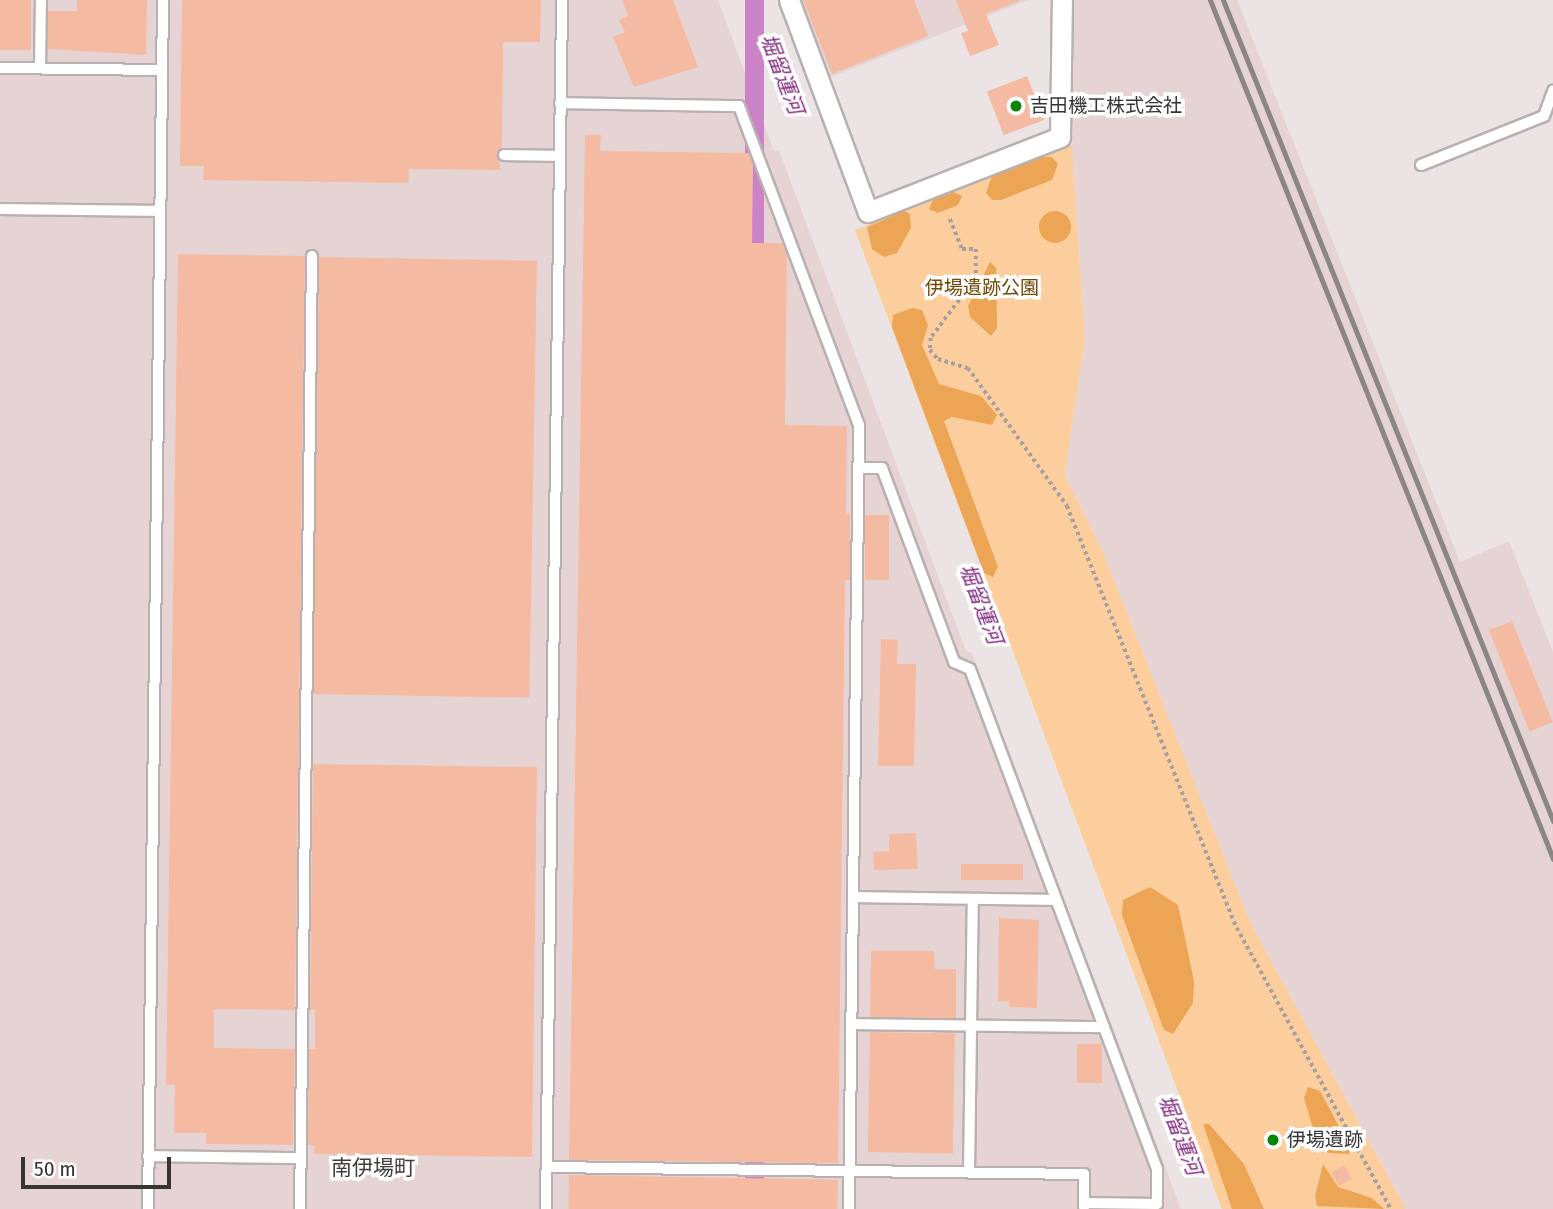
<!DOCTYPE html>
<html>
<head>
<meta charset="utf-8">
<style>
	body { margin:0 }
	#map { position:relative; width:1553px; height:1209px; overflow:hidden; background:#ece4e4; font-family:"Fira Sans Condensed","Noto Sans JP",sans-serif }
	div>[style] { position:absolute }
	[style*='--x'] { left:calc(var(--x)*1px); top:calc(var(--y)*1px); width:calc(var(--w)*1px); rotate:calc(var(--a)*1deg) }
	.built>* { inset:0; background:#e6d4d4 }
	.green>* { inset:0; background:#fdce9d }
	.forest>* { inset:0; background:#eba554 }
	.round { border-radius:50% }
	.water>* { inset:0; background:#cb82c7; transform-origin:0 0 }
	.pier>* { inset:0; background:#ece4e4 }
	.building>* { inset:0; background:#f5baa2; transform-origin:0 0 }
	.path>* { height:3.5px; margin-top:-1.75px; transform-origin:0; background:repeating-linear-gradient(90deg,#a59f9f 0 3.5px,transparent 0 7px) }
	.roads { filter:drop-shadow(2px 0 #b9b1b1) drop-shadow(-2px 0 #b9b1b1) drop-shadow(0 2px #b9b1b1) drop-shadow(0 -2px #b9b1b1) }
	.service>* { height:10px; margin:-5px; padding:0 5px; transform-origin:5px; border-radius:5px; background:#fff }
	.minor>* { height:19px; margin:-9.5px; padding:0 9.5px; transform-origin:9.5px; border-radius:9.5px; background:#fff }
	.rail>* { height:5px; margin:-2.5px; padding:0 2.5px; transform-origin:2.5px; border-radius:2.5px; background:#8b8585 }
	.dots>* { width:19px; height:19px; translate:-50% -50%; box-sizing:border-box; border:4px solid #fff; border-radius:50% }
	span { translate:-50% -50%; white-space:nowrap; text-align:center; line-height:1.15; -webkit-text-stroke:7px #fff; paint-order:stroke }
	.poi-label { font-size:19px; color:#373434 }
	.left { translate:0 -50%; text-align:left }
	.park-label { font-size:19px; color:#744704 }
	.water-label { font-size:21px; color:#822b80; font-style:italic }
	.neighbourhood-label { font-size:21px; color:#413b3b }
	.scale { position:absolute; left:21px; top:1157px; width:150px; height:32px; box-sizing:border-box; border:4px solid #373434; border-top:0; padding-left:9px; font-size:21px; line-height:24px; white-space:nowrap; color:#373434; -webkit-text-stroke:5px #fff; paint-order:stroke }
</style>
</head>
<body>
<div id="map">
	<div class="built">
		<div style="clip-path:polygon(0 0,718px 0,774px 151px,779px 150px,966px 651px,972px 653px,1181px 1209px,0 1209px)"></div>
		<div style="clip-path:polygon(802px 0,1028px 0,831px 77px)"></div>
		<div style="clip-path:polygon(1074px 0,1237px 0,1460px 562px,1509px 541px,1553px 652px,1553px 1209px,1406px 1209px,1250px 922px,1103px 552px,1065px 475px,1085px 338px,1072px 145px)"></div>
	</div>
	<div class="green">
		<div style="clip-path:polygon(1072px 145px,1085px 338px,1065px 475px,1103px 552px,1250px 922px,1406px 1209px,1222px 1209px,855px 230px)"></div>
	</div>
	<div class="forest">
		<div style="clip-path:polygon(1042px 157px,1052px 157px,1058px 164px,1052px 180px,1001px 200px,992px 200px,986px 193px,992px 176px)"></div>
		<div style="clip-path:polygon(953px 192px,962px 196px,958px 205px,938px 213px,929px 209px,933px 200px)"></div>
		<div style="clip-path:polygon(904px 211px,910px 214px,911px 228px,897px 253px,884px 257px,872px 249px,867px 227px)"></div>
		<div class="round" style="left:1039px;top:211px;width:32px;height:32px"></div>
		<div style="clip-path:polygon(990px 262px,996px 268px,997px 328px,991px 336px,970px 317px,968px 306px)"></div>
		<div style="clip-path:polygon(912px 308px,922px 310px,928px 325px,922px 345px,939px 384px,981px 396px,997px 415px,992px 425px,952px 417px,944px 421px,998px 567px,993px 577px,984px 573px,892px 327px,893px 315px)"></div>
		<div style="clip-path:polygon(1150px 887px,1178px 905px,1194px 981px,1193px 1003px,1173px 1034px,1164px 1030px,1122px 915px,1123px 900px)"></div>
		<div style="clip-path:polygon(1308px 1087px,1320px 1091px,1350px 1147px,1349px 1154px,1329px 1153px,1318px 1146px,1304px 1098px)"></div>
		<div style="clip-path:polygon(1203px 1124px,1209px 1124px,1244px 1164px,1264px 1209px,1232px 1209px)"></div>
		<div style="clip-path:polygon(1323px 1164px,1338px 1187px,1372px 1198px,1384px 1209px,1317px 1206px,1315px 1196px)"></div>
	</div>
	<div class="water">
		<div style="left:745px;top:0;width:19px;height:1291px"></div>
	</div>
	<div class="pier">
		<div style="clip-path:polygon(835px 249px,863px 253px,874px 282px,846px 278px)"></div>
	</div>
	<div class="building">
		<div style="left:0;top:0;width:31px;height:50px"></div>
		<div style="clip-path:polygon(77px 0,147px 0,146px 55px,48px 49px,48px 11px,77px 11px)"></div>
		<div style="clip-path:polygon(182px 0,541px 0,540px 42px,503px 42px,502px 148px,497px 156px,501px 170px,409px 169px,409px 183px,203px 180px,204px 166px,180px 166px)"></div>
		<div style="clip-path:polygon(622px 0,673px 0,698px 67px,634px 87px,613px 37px,625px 32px,619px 20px,628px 16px)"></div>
		<div style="clip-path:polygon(803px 0,914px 0,928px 36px,832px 74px)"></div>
		<div style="clip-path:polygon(956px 0,1019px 0,1019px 1px,986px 14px,999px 45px,970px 56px,961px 33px,968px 31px)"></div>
		<div style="left:1027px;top:76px;width:47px;height:43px;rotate:69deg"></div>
		<div style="clip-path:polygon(585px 135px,601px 135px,600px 151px,749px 153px,753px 164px,752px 243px,783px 243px,787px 256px,785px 425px,847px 426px,846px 514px,850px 514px,850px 580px,845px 580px,838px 1163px,569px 1160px)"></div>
		<div style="clip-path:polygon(178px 254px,305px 256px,295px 1010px,214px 1009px,214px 1048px,295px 1049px,293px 1145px,206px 1144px,206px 1133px,174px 1133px,175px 1085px,166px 1085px)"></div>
		<div style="left:319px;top:257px;width:218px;height:437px;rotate:1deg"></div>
		<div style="left:865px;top:515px;width:24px;height:65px"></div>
		<div style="left:1512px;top:621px;width:109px;height:25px;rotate:68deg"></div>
		<div style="clip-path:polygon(881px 639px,898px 640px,897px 664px,916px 664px,914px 766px,878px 766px)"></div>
		<div style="clip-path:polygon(313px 764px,537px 767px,532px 1157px,314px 1154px,314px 1145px,308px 1145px,309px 1049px,315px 1049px,315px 1010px,310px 1010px)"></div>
		<div style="clip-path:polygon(916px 833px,918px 869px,874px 870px,873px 852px,889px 851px,889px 834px)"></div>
		<div style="left:961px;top:864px;width:62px;height:16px"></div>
		<div style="clip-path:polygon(999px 918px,1039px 920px,1037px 1008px,1009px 1007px,1009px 1001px,998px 1001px)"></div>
		<div style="clip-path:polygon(871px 951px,934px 951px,935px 969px,956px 969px,956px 1018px,870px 1017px)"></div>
		<div style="left:870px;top:1032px;width:85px;height:120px;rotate:1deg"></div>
		<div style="left:1077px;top:1044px;width:25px;height:39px"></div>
		<div style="left:1344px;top:1165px;width:16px;height:15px;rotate:60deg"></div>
		<div style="left:569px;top:1175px;width:269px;height:34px;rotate:1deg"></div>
	</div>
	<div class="path">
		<div style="--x:950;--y:219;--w:32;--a:68"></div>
		<div style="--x:962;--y:249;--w:14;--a:0"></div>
		<div style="--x:976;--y:249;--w:29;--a:90"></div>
		<div style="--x:976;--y:278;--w:75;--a:126.9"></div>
		<div style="--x:931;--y:338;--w:12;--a:95"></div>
		<div style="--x:930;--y:350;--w:12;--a:48"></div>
		<div style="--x:938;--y:359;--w:31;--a:17"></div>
		<div style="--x:968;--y:368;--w:170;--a:54.3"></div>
		<div style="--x:1067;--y:506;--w:455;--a:68.1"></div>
		<div style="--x:1237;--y:928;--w:320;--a:61.3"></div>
	</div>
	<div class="roads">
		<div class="service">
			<div style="--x:0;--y:68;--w:162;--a:0.7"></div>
			<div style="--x:40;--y:68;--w:68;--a:-89.2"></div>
			<div style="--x:560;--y:103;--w:179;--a:1"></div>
			<div style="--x:739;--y:106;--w:341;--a:69.4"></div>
			<div style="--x:859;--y:425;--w:784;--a:90.73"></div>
			<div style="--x:504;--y:155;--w:56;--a:1"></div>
			<div style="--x:1421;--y:165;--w:132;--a:-21.7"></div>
			<div style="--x:1544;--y:116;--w:27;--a:-70"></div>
			<div style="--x:0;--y:209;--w:160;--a:0.7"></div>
			<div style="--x:859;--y:468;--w:23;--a:0"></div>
			<div style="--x:882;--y:468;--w:207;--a:69.6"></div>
			<div style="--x:954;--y:662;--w:17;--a:24"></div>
			<div style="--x:970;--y:669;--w:534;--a:69.49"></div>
			<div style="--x:1157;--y:1169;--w:35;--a:90"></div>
			<div style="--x:1157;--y:1204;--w:73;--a:-179.2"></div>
			<div style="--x:853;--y:897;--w:203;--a:0.8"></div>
			<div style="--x:851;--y:1024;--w:253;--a:0.7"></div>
			<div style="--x:148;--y:1156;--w:152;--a:0.8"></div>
			<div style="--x:547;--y:1167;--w:537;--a:0.75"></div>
			<div style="--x:1084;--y:1174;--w:33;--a:90"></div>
			<div style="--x:969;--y:1172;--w:273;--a:-89.2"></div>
			<div style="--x:148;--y:1209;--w:1209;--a:-89.29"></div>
			<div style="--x:300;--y:1209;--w:953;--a:-89.28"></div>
			<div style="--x:546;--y:1209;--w:1209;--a:-89.24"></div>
		</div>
		<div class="minor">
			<div style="--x:789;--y:0;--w:226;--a:69.6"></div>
			<div style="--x:868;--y:212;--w:206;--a:-21.3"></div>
			<div style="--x:1060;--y:137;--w:137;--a:-89.2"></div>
		</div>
	</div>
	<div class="rail">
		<div style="--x:1210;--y:0;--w:925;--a:68.23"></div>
		<div style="--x:1223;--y:0;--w:885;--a:68.1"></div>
	</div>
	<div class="dots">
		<div style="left:1016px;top:106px;background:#088501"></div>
		<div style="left:1273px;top:1140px;background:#088501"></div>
	</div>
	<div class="poi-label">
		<span class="left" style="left:1030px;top:106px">吉田機工株式会社</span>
		<span class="left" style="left:1287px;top:1140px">伊場遺跡</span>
	</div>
	<div class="park-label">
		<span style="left:982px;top:288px">伊場遺跡公園</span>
	</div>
	<div class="water-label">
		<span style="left:782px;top:74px;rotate:69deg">堀留運河</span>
		<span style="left:981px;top:604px;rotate:69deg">堀留運河</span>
		<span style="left:1180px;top:1135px;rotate:69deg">堀留運河</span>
	</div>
	<div class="neighbourhood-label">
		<span style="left:373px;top:1168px">南伊場町</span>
	</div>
	<div class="scale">50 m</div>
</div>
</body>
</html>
